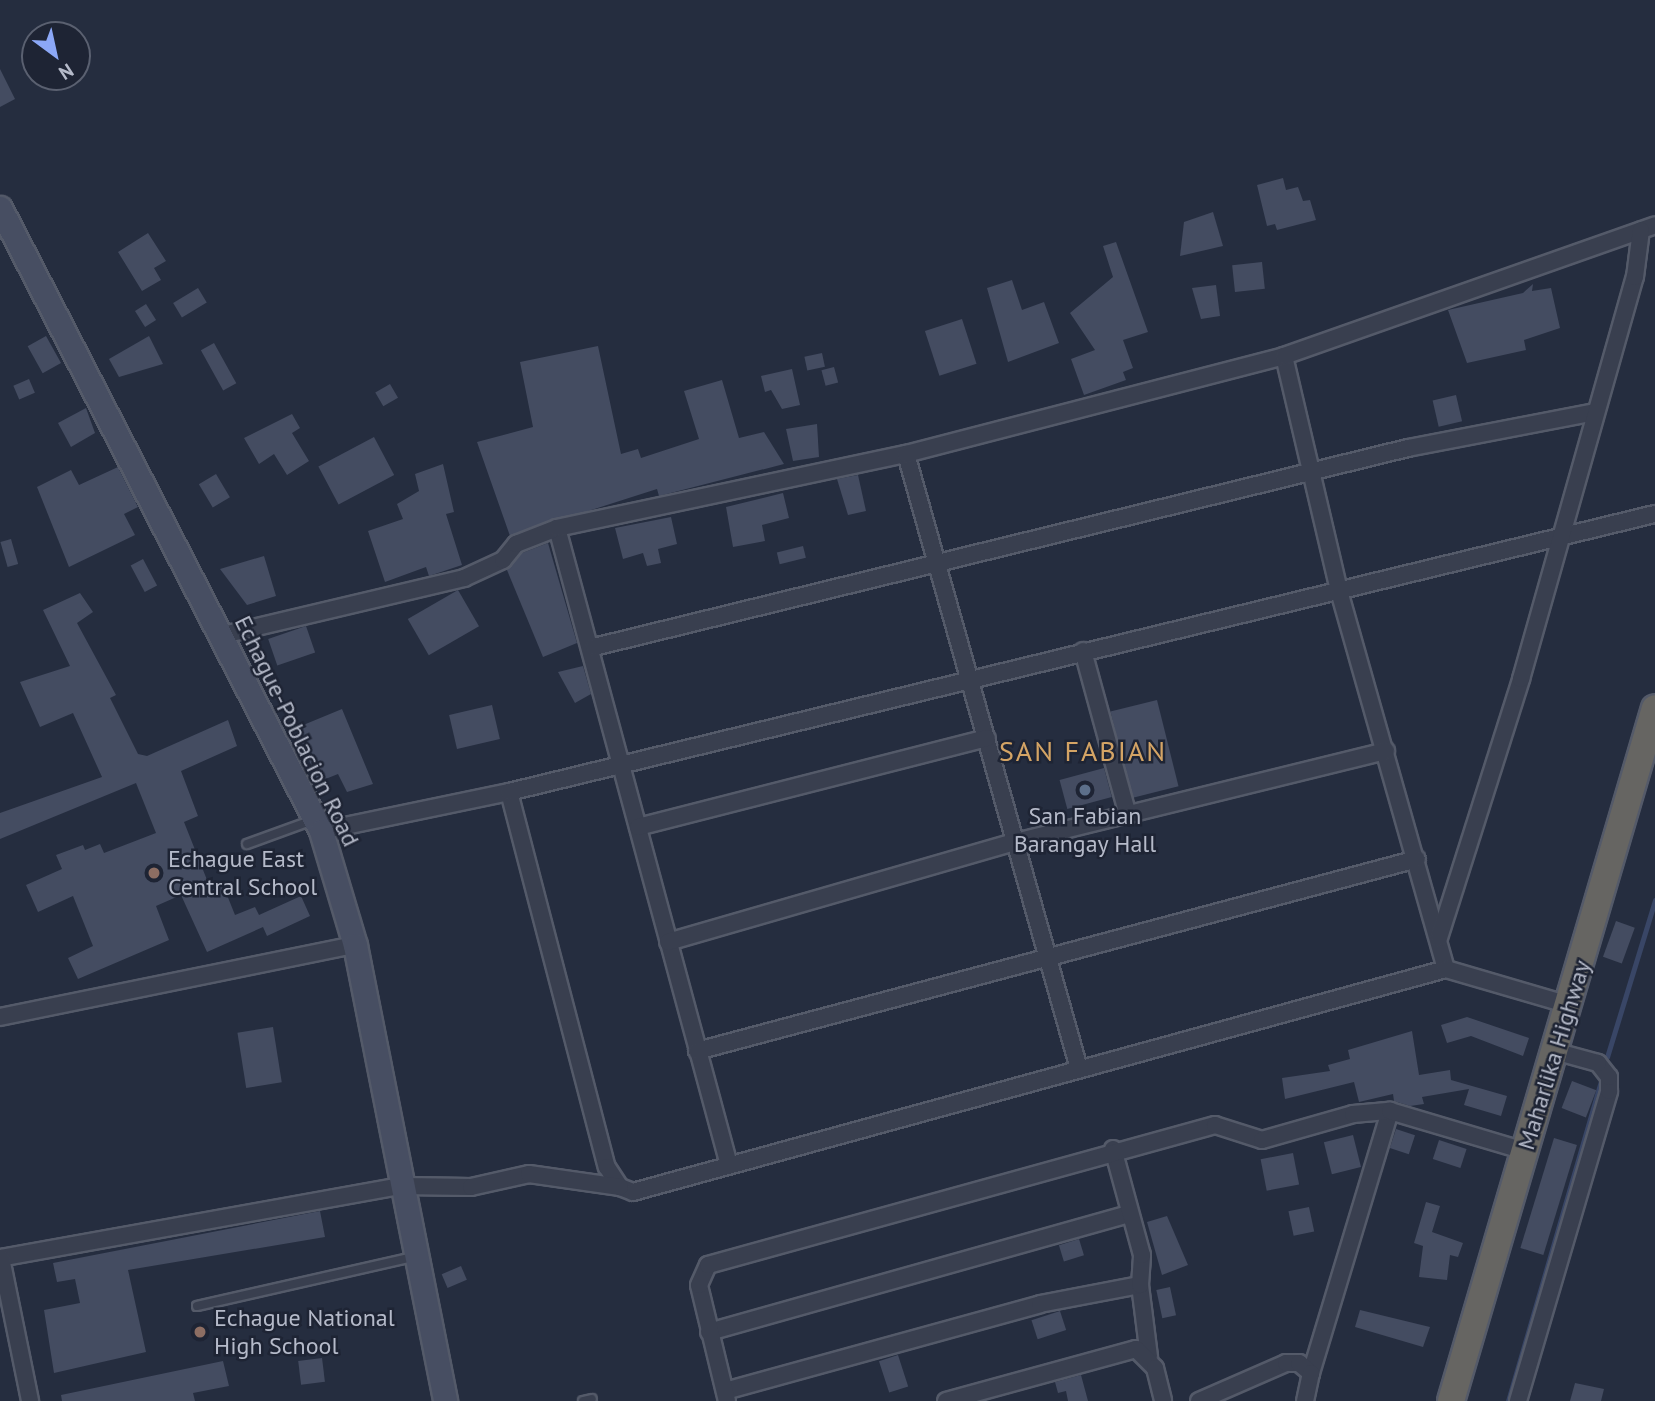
<!DOCTYPE html>
<html>
<head>
<meta charset="utf-8">
<style>
	body { margin:0 }
	#map { position:relative; width:1655px; height:1401px; overflow:hidden; background:#252d3f; font-family:"PT Sans",sans-serif }
	div>[style] { position:absolute }
	[style*='--x'] { left:calc(var(--x)*1px); top:calc(var(--y)*1px); width:calc(var(--w)*1px); rotate:calc(var(--a)*1deg) }
	.stream>* { height:5px; margin:-2.5px; padding:0 2.5px; transform-origin:2.5px; border-radius:2.5px; background:#394666 }
	.building>* { inset:0; background:#444c61; transform-origin:0 0 }
	.roads { filter:drop-shadow(2px 0 #545a69) drop-shadow(-2px 0 #545a69) drop-shadow(0 2px #545a69) drop-shadow(0 -2px #545a69) }
	.service>* { height:8px; margin:-4px; padding:0 4px; transform-origin:4px; border-radius:4px; background:#393f4f }
	.minor>* { height:16px; margin:-8px; padding:0 8px; transform-origin:8px; border-radius:8px; background:#393f4f }
	.secondary>* { height:23px; margin:-11.5px; padding:0 11.5px; transform-origin:11.5px; border-radius:11.5px; background:#474e62 }
	.trunk>* { height:26px; margin:-13px; padding:0 13px; transform-origin:13px; border-radius:13px; background:#666562 }
	.dots>* { width:19px; height:19px; translate:-50% -50%; box-sizing:border-box; border:4px solid #1e2434; border-radius:50% }
	span { translate:-50% -50%; white-space:nowrap; text-align:center; line-height:1.15; -webkit-text-stroke:5px #1e2434; paint-order:stroke }
	.street-label { font-size:24px; color:#b5bac9 }
	.poi-label { font-size:24px; color:#b5bac9 }
	.left { translate:0 -50%; text-align:left }
	.quarter-label { font-size:28px; color:#d4a465; letter-spacing:2px }
	.north { position:absolute; left:21px; top:21px; width:70px; height:70px; box-sizing:border-box; background:#1e2434; border:2px solid #5a6070; border-radius:50%; rotate:147deg; font-size:19px; font-weight:700; line-height:28px; text-align:center; color:#b5bac9 }
	.north::after { content:''; display:block; margin:auto; width:24px; height:32px; background:#8ca8f7; clip-path:polygon(50% 0,100% 100%,50% 72%,0 100%) }
</style>
</head>
<body>
<div id="map">
	<div class="stream">
		<div style="--x:1607;--y:1057;--w:164;--a:-73"></div>
		<div style="--x:1508;--y:1401;--w:334;--a:-73.8"></div>
	</div>
	<div class="building">
		<div style="clip-path:polygon(0 69px,15px 99px,0 107px)"></div>
		<div style="clip-path:polygon(1283px 178px,1286px 190px,1298px 187px,1303px 201px,1310px 200px,1316px 220px,1277px 230px,1275px 224px,1267px 226px,1257px 185px)"></div>
		<div style="clip-path:polygon(1213px 212px,1223px 246px,1180px 256px,1184px 222px)"></div>
		<div style="clip-path:polygon(148px 233px,166px 261px,154px 268px,161px 280px,142px 291px,118px 252px)"></div>
		<div style="clip-path:polygon(1116px 242px,1148px 332px,1123px 340px,1133px 368px,1123px 372px,1126px 380px,1084px 395px,1071px 359px,1095px 350px,1070px 313px,1113px 277px,1103px 246px)"></div>
		<div style="left:1262px;top:262px;width:27px;height:30px;rotate:84deg"></div>
		<div style="clip-path:polygon(1012px 280px,1022px 310px,1044px 302px,1059px 343px,1008px 362px,987px 288px)"></div>
		<div style="clip-path:polygon(1533px 284px,1532px 291px,1551px 288px,1560px 328px,1524px 340px,1526px 350px,1467px 363px,1448px 310px,1523px 293px)"></div>
		<div style="clip-path:polygon(1216px 285px,1220px 316px,1201px 319px,1192px 288px)"></div>
		<div style="left:198px;top:288px;width:17px;height:29px;rotate:59deg"></div>
		<div style="left:146px;top:304px;width:19px;height:13px;rotate:58deg"></div>
		<div style="left:962px;top:319px;width:47px;height:39px;rotate:72deg"></div>
		<div style="left:46px;top:336px;width:31px;height:21px;rotate:61deg"></div>
		<div style="clip-path:polygon(149px 336px,163px 364px,119px 377px,109px 359px)"></div>
		<div style="left:214px;top:343px;width:46px;height:15px;rotate:61deg"></div>
		<div style="clip-path:polygon(598px 346px,621px 454px,638px 449px,641px 458px,699px 439px,684px 391px,722px 380px,739px 438px,764px 432px,784px 464px,659px 496px,657px 489px,510px 536px,477px 442px,533px 427px,520px 362px)"></div>
		<div style="left:822px;top:353px;width:14px;height:18px;rotate:78deg"></div>
		<div style="left:834px;top:367px;width:16px;height:13px;rotate:75deg"></div>
		<div style="clip-path:polygon(792px 369px,800px 405px,782px 409px,771px 390px,765px 392px,761px 376px)"></div>
		<div style="left:29px;top:379px;width:15px;height:17px;rotate:67deg"></div>
		<div style="left:390px;top:384px;width:16px;height:17px;rotate:60deg"></div>
		<div style="left:1456px;top:395px;width:27px;height:24px;rotate:77deg"></div>
		<div style="clip-path:polygon(86px 408px,95px 433px,71px 447px,58px 423px)"></div>
		<div style="clip-path:polygon(292px 414px,300px 428px,292px 433px,309px 461px,287px 475px,274px 454px,259px 464px,244px 438px)"></div>
		<div style="clip-path:polygon(817px 424px,819px 457px,793px 461px,786px 429px)"></div>
		<div style="left:374px;top:437px;width:43px;height:63px;rotate:62deg"></div>
		<div style="clip-path:polygon(443px 464px,454px 512px,446px 514px,462px 565px,429px 576px,426px 567px,385px 582px,368px 531px,403px 519px,397px 504px,419px 491px,415px 474px)"></div>
		<div style="clip-path:polygon(118px 467px,138px 507px,124px 514px,135px 535px,69px 567px,37px 487px,71px 470px,79px 485px)"></div>
		<div style="left:216px;top:474px;width:27px;height:20px;rotate:59deg"></div>
		<div style="clip-path:polygon(858px 475px,866px 511px,848px 515px,837px 479px)"></div>
		<div style="clip-path:polygon(783px 493px,789px 518px,762px 525px,765px 541px,733px 547px,726px 507px)"></div>
		<div style="clip-path:polygon(671px 517px,677px 544px,658px 549px,661px 563px,647px 566px,643px 553px,623px 559px,615px 528px)"></div>
		<div style="left:11px;top:539px;width:26px;height:11px;rotate:74deg"></div>
		<div style="clip-path:polygon(548px 543px,577px 643px,543px 657px,507px 570px,522px 553px)"></div>
		<div style="left:803px;top:546px;width:12px;height:27px;rotate:76deg"></div>
		<div style="clip-path:polygon(264px 556px,276px 596px,247px 605px,220px 569px)"></div>
		<div style="left:143px;top:559px;width:30px;height:14px;rotate:62deg"></div>
		<div style="left:458px;top:590px;width:42px;height:58px;rotate:60deg"></div>
		<div style="clip-path:polygon(80px 593px,93px 612px,77px 623px,116px 695px,110px 698px,138px 754px,147px 756px,228px 720px,237px 746px,181px 771px,198px 816px,184px 822px,211px 890px,223px 885px,235px 915px,255px 907px,259px 915px,301px 896px,310px 916px,267px 936px,263px 927px,207px 952px,181px 895px,156px 906px,169px 940px,78px 979px,68px 958px,93px 946px,73px 896px,38px 912px,26px 885px,62px 869px,56px 855px,83px 845px,85px 850px,100px 844px,104px 853px,156px 833px,136px 783px,0 839px,0 813px,102px 777px,73px 713px,40px 727px,20px 682px,70px 666px,43px 610px)"></div>
		<div style="left:306px;top:626px;width:28px;height:40px;rotate:71deg"></div>
		<div style="clip-path:polygon(583px 666px,591px 694px,575px 703px,558px 672px)"></div>
		<div style="left:1157px;top:700px;width:89px;height:48px;rotate:76deg"></div>
		<div style="left:492px;top:705px;width:35px;height:44px;rotate:77deg"></div>
		<div style="clip-path:polygon(342px 709px,373px 784px,347px 792px,338px 774px,318px 782px,296px 728px)"></div>
		<div style="left:1104px;top:768px;width:30px;height:46px;rotate:75deg"></div>
		<div style="left:1616px;top:921px;width:20px;height:38px;rotate:20deg"></div>
		<div style="clip-path:polygon(1467px 1017px,1529px 1038px,1523px 1056px,1471px 1036px,1447px 1043px,1441px 1025px)"></div>
		<div style="left:273px;top:1027px;width:56px;height:36px;rotate:81deg"></div>
		<div style="clip-path:polygon(1412px 1031px,1419px 1075px,1450px 1070px,1451px 1080px,1507px 1096px,1501px 1116px,1464px 1105px,1469px 1089px,1422px 1097px,1424px 1104px,1410px 1106px,1394px 1101px,1393px 1094px,1359px 1102px,1354px 1082px,1285px 1099px,1282px 1078px,1330px 1071px,1328px 1065px,1350px 1059px,1348px 1050px)"></div>
		<div style="left:1572px;top:1081px;width:26px;height:29px;rotate:21deg"></div>
		<div style="left:1396px;top:1129px;width:20px;height:20px;rotate:18deg"></div>
		<div style="left:1353px;top:1135px;width:33px;height:30px;rotate:76deg"></div>
		<div style="left:1554px;top:1138px;width:24px;height:115px;rotate:17deg"></div>
		<div style="left:1439px;top:1140px;width:29px;height:20px;rotate:18deg"></div>
		<div style="left:1293px;top:1153px;width:32px;height:33px;rotate:79deg"></div>
		<div style="clip-path:polygon(1426px 1202px,1440px 1206px,1432px 1232px,1463px 1243px,1458px 1257px,1450px 1255px,1447px 1280px,1419px 1277px,1423px 1246px,1414px 1243px)"></div>
		<div style="left:1309px;top:1207px;width:25px;height:21px;rotate:78deg"></div>
		<div style="clip-path:polygon(320px 1211px,325px 1237px,128px 1270px,146px 1352px,54px 1373px,44px 1310px,80px 1303px,75px 1279px,57px 1282px,53px 1263px)"></div>
		<div style="clip-path:polygon(1167px 1216px,1188px 1265px,1162px 1275px,1147px 1222px)"></div>
		<div style="left:1079px;top:1239px;width:17px;height:21px;rotate:73deg"></div>
		<div style="left:461px;top:1266px;width:15px;height:21px;rotate:67deg"></div>
		<div style="left:1170px;top:1287px;width:29px;height:14px;rotate:78deg"></div>
		<div style="clip-path:polygon(1360px 1310px,1430px 1327px,1423px 1347px,1355px 1327px)"></div>
		<div style="left:1060px;top:1311px;width:20px;height:30px;rotate:72deg"></div>
		<div style="left:898px;top:1355px;width:33px;height:20px;rotate:72deg"></div>
		<div style="left:322px;top:1358px;width:24px;height:24px;rotate:83deg"></div>
		<div style="clip-path:polygon(223px 1361px,229px 1386px,193px 1393px,195px 1401px,62px 1401px,61px 1395px)"></div>
		<div style="clip-path:polygon(1081px 1375px,1088px 1401px,1068px 1401px,1066px 1391px,1058px 1393px,1055px 1382px)"></div>
		<div style="clip-path:polygon(1575px 1383px,1604px 1389px,1601px 1401px,1570px 1401px)"></div>
	</div>
	<div class="roads">
		<div class="service">
			<div style="--x:247;--y:844;--w:70;--a:-20"></div>
			<div style="--x:197;--y:1306;--w:221;--a:-12.8"></div>
			<div style="--x:583;--y:1401;--w:9;--a:-13"></div>
		</div>
		<div class="minor">
			<div style="--x:1284;--y:356;--w:241;--a:76.8"></div>
			<div style="--x:1339;--y:591;--w:393;--a:74.2"></div>
			<div style="--x:906;--y:454;--w:635;--a:74.28"></div>
			<div style="--x:557;--y:528;--w:660;--a:74.89"></div>
			<div style="--x:223;--y:635;--w:248;--a:-13.3"></div>
			<div style="--x:464;--y:578;--w:43;--a:-24.8"></div>
			<div style="--x:503;--y:560;--w:21;--a:-51"></div>
			<div style="--x:516;--y:544;--w:44;--a:-21.3"></div>
			<div style="--x:557;--y:528;--w:357;--a:-12"></div>
			<div style="--x:906;--y:454;--w:390;--a:-14.5"></div>
			<div style="--x:1284;--y:356;--w:393;--a:-19.4"></div>
			<div style="--x:594;--y:647;--w:838;--a:-13.74"></div>
			<div style="--x:1408;--y:448;--w:190;--a:-10.9"></div>
			<div style="--x:1083;--y:651;--w:170;--a:74.7"></div>
			<div style="--x:509;--y:792;--w:388;--a:75.4"></div>
			<div style="--x:607;--y:1167;--w:24;--a:57"></div>
			<div style="--x:620;--y:1187;--w:14;--a:21"></div>
			<div style="--x:633;--y:1192;--w:843;--a:-15.34"></div>
			<div style="--x:1446;--y:969;--w:128;--a:16.3"></div>
			<div style="--x:638;--y:827;--w:360;--a:-14.3"></div>
			<div style="--x:321;--y:831;--w:192;--a:-11.7"></div>
			<div style="--x:509;--y:792;--w:1179;--a:-13.64"></div>
			<div style="--x:1439;--y:938;--w:272;--a:-72.4"></div>
			<div style="--x:1521;--y:679;--w:418;--a:-74.2"></div>
			<div style="--x:1635;--y:277;--w:47;--a:-82.7"></div>
			<div style="--x:668;--y:942;--w:365;--a:-16.1"></div>
			<div style="--x:1019;--y:841;--w:378;--a:-13.8"></div>
			<div style="--x:0;--y:1017;--w:362;--a:-11.5"></div>
			<div style="--x:697;--y:1051;--w:745;--a:-14.93"></div>
			<div style="--x:0;--y:1258;--w:408;--a:-10.2"></div>
			<div style="--x:402;--y:1186;--w:69;--a:0.8"></div>
			<div style="--x:471;--y:1187;--w:59;--a:-12.6"></div>
			<div style="--x:529;--y:1174;--w:92;--a:8.1"></div>
			<div style="--x:1;--y:1258;--w:146;--a:78.5"></div>
			<div style="--x:1140;--y:1285;--w:72;--a:82.8"></div>
			<div style="--x:709;--y:1332;--w:437;--a:-15.7"></div>
			<div style="--x:1311;--y:1373;--w:274;--a:-73.2"></div>
			<div style="--x:725;--y:1391;--w:327;--a:-15.4"></div>
			<div style="--x:1040;--y:1304;--w:102;--a:-10.8"></div>
			<div style="--x:1140;--y:1285;--w:30;--a:-86"></div>
			<div style="--x:1142;--y:1255;--w:110;--a:-105.3"></div>
			<div style="--x:727;--y:1401;--w:119;--a:-103.6"></div>
			<div style="--x:699;--y:1285;--w:22;--a:-66"></div>
			<div style="--x:708;--y:1265;--w:526;--a:-15.44"></div>
			<div style="--x:1215;--y:1125;--w:49;--a:17.7"></div>
			<div style="--x:1262;--y:1140;--w:95;--a:-15.9"></div>
			<div style="--x:1353;--y:1114;--w:37;--a:-5"></div>
			<div style="--x:1390;--y:1111;--w:141;--a:16.5"></div>
			<div style="--x:946;--y:1401;--w:197;--a:-15.3"></div>
			<div style="--x:1136;--y:1349;--w:27;--a:45"></div>
			<div style="--x:1155;--y:1368;--w:34;--a:76"></div>
			<div style="--x:1199;--y:1401;--w:95;--a:-23.6"></div>
			<div style="--x:1286;--y:1363;--w:13;--a:0"></div>
			<div style="--x:1299;--y:1363;--w:16;--a:40"></div>
			<div style="--x:1311;--y:1373;--w:29;--a:102"></div>
			<div style="--x:1518;--y:1401;--w:323;--a:-73.6"></div>
			<div style="--x:1609;--y:1091;--w:14;--a:-90"></div>
			<div style="--x:1609;--y:1077;--w:18;--a:-128"></div>
			<div style="--x:1598;--y:1063;--w:46;--a:-164.7"></div>
		</div>
		<div class="secondary">
			<div style="--x:0;--y:208;--w:701;--a:62.74"></div>
			<div style="--x:321;--y:831;--w:119;--a:73.4"></div>
			<div style="--x:355;--y:945;--w:465;--a:78.8"></div>
		</div>
		<div class="trunk">
			<div style="--x:1451;--y:1401;--w:722;--a:-73.6"></div>
		</div>
	</div>
	<div class="dots">
		<div style="left:1085px;top:790px;background:#5c6f8a"></div>
		<div style="left:154px;top:873px;background:#8d6e63"></div>
		<div style="left:200px;top:1332px;background:#8d6e63"></div>
	</div>
	<div class="street-label">
		<span style="left:297px;top:731px;rotate:64deg">Echague-Poblacion Road</span>
		<span style="left:1554px;top:1055px;rotate:-73deg">Maharlika Highway</span>
	</div>
	<div class="poi-label">
		<span style="left:1085px;top:830px">San Fabian<br>Barangay Hall</span>
		<span class="left" style="left:168px;top:873px">Echague East<br>Central School</span>
		<span class="left" style="left:214px;top:1332px">Echague National<br>High School</span>
	</div>
	<div class="quarter-label">
		<span style="left:1083px;top:751px">SAN FABIAN</span>
	</div>
	<div class="north">N</div>
</div>
</body>
</html>
